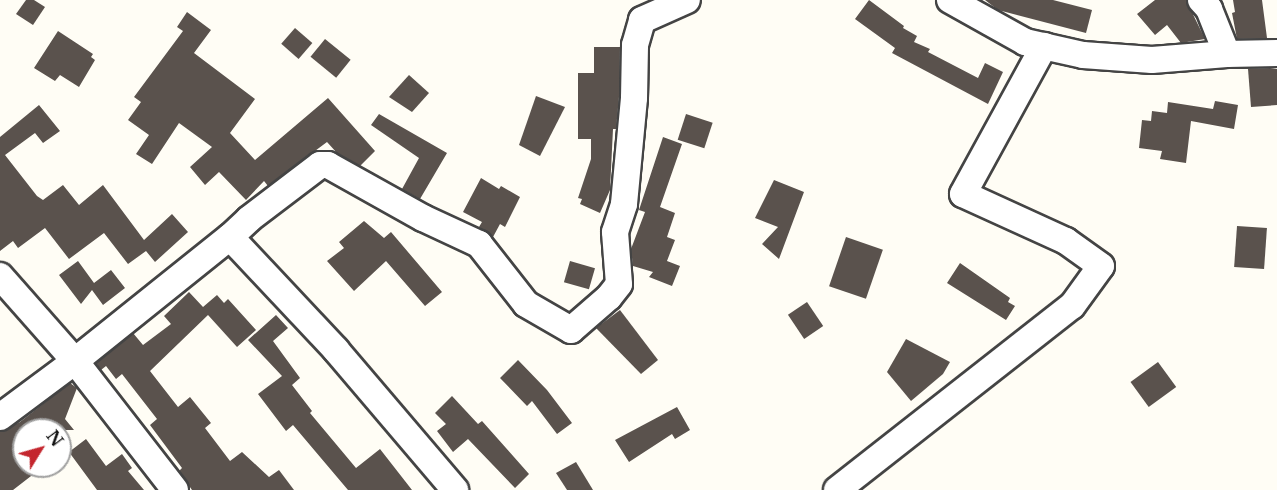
<!DOCTYPE html>
<html>
<head>
<meta charset="utf-8">
<style>
	body { margin:0 }
	#map { position:relative; width:1277px; height:490px; overflow:hidden; background:#fffdf5; font-family:"Libre Baskerville",serif }
	div>[style] { position:absolute }
	[style*='--x'] { left:calc(var(--x)*1px); top:calc(var(--y)*1px); width:calc(var(--w)*1px); rotate:calc(var(--a)*1deg) }
	.building>* { inset:0; background:#5a524d; transform-origin:0 0 }
	.roads { filter:drop-shadow(2px 0 #444) drop-shadow(-2px 0 #444) drop-shadow(0 2px #444) drop-shadow(0 -2px #444) }
	.street>* { height:26px; margin:-13px; padding:0 13px; transform-origin:13px; border-radius:13px; background:#fff }
	span { translate:-50% -50%; white-space:nowrap; text-align:center; line-height:1.15; -webkit-text-stroke:6px #fff; paint-order:stroke }
	.north { position:absolute; left:12px; top:418px; width:60px; height:60px; box-sizing:border-box; background:#fff; border:2px solid #a0a0a0; border-radius:50%; rotate:53deg; font-size:16px; font-weight:700; line-height:24px; text-align:center; color:#111 }
	.north::after { content:''; display:block; margin:auto; width:21px; height:27px; background:#c4262e; clip-path:polygon(50% 0,100% 100%,50% 72%,0 100%) }
</style>
</head>
<body>
<div id="map">
	<div class="building">
		<div style="clip-path:polygon(26px 0,34px 0,45px 7px,33px 25px,16px 14px)"></div>
		<div style="clip-path:polygon(869px 0,904px 26px,903px 28px,917px 36px,914px 42px,930px 49px,928px 52px,978px 78px,985px 63px,1003px 72px,988px 104px,892px 53px,895px 48px,855px 19px)"></div>
		<div style="clip-path:polygon(985px 0,1053px 0,1092px 10px,1086px 33px,998px 10px)"></div>
		<div style="clip-path:polygon(1155px 0,1186px 0,1205px 39px,1181px 43px,1167px 25px,1155px 35px,1137px 14px)"></div>
		<div style="clip-path:polygon(1233px 0,1262px 0,1267px 38px,1237px 39px,1232px 13px,1235px 12px)"></div>
		<div style="clip-path:polygon(187px 12px,211px 30px,194px 53px,255px 99px,230px 133px,255px 160px,328px 98px,375px 151px,360px 166px,337px 153px,327px 142px,268px 186px,264px 181px,246px 200px,219px 172px,205px 185px,190px 167px,212px 147px,179px 123px,152px 164px,136px 154px,149px 135px,128px 120px,141px 102px,134px 97px,183px 31px,177px 27px)"></div>
		<div style="left:295px;top:28px;width:23px;height:21px;rotate:41deg"></div>
		<div style="clip-path:polygon(58px 31px,93px 54px,91px 57px,95px 60px,79px 87px,60px 75px,55px 81px,34px 68px)"></div>
		<div style="left:325px;top:39px;width:33px;height:23px;rotate:39deg"></div>
		<div style="clip-path:polygon(594px 47px,620px 47px,619px 97px,616px 129px,613px 129px,610px 190px,600px 213px,580px 204px,582px 199px,578px 198px,591px 159px,591px 139px,578px 139px,578px 73px,594px 73px)"></div>
		<div style="clip-path:polygon(1270px 68px,1277px 69px,1277px 105px,1251px 107px,1248px 69px)"></div>
		<div style="clip-path:polygon(409px 75px,429px 93px,412px 112px,389px 97px)"></div>
		<div style="clip-path:polygon(536px 96px,565px 107px,540px 156px,519px 145px)"></div>
		<div style="clip-path:polygon(1215px 101px,1238px 105px,1234px 129px,1191px 121px,1186px 163px,1160px 159px,1162px 151px,1139px 148px,1142px 120px,1151px 121px,1152px 111px,1167px 113px,1168px 102px,1213px 109px)"></div>
		<div style="clip-path:polygon(39px 105px,60px 131px,43px 143px,35px 133px,5px 155px,37px 196px,43px 200px,63px 185px,79px 205px,103px 185px,144px 240px,172px 214px,188px 232px,155px 262px,146px 251px,128px 264px,104px 233px,69px 259px,45px 228px,18px 248px,13px 241px,0 251px,0 137px)"></div>
		<div style="clip-path:polygon(379px 114px,447px 153px,420px 199px,402px 189px,419px 158px,371px 125px)"></div>
		<div style="left:686px;top:114px;width:28px;height:27px;rotate:18deg"></div>
		<div style="clip-path:polygon(663px 137px,682px 144px,660px 207px,675px 213px,667px 237px,675px 240px,667px 261px,680px 266px,672px 286px,649px 277px,653px 272px,633px 266px,631px 249px,645px 212px,639px 210px)"></div>
		<div style="clip-path:polygon(481px 178px,499px 189px,501px 186px,520px 197px,505px 227px,500px 224px,493px 237px,479px 227px,482px 222px,463px 212px)"></div>
		<div style="clip-path:polygon(774px 180px,804px 192px,779px 259px,762px 244px,778px 227px,755px 218px)"></div>
		<div style="clip-path:polygon(364px 221px,384px 238px,391px 232px,442px 292px,425px 306px,386px 261px,354px 291px,327px 261px,344px 248px,339px 242px)"></div>
		<div style="left:1237px;top:226px;width:30px;height:41px;rotate:4deg"></div>
		<div style="left:846px;top:237px;width:39px;height:52px;rotate:19deg"></div>
		<div style="clip-path:polygon(78px 261px,94px 283px,111px 270px,125px 288px,103px 305px,92px 290px,81px 304px,59px 275px)"></div>
		<div style="left:570px;top:261px;width:26px;height:22px;rotate:16deg"></div>
		<div style="clip-path:polygon(960px 263px,1010px 298px,1008px 302px,1015px 306px,1006px 320px,947px 283px)"></div>
		<div style="clip-path:polygon(189px 292px,203px 307px,217px 295px,224px 303px,228px 299px,256px 330px,237px 347px,208px 315px,150px 371px,178px 407px,190px 397px,211px 423px,205px 428px,230px 461px,242px 452px,269px 477px,279px 470px,294px 490px,192px 490px,179px 471px,182px 468px,150px 425px,157px 419px,122px 374px,116px 379px,106px 366px,101px 370px,96px 363px,133px 333px,143px 345px,171px 324px,164px 316px)"></div>
		<div style="left:807px;top:302px;width:29px;height:23px;rotate:56deg"></div>
		<div style="clip-path:polygon(620px 310px,658px 360px,641px 374px,596px 328px)"></div>
		<div style="clip-path:polygon(276px 315px,288px 328px,273px 341px,300px 378px,292px 385px,312px 411px,310px 413px,356px 468px,380px 449px,412px 490px,348px 490px,293px 425px,286px 431px,258px 394px,282px 376px,248px 340px)"></div>
		<div style="clip-path:polygon(906px 339px,950px 362px,943px 374px,911px 401px,887px 372px)"></div>
		<div style="clip-path:polygon(518px 360px,547px 390px,572px 423px,557px 434px,532px 401px,527px 406px,500px 378px)"></div>
		<div style="left:1158px;top:362px;width:31px;height:34px;rotate:54deg"></div>
		<div style="clip-path:polygon(70px 383px,77px 388px,65px 419px,74px 430px,24px 430px,24px 466px,44px 466px,13px 490px,0 490px,0 432px,20px 422px)"></div>
		<div style="clip-path:polygon(452px 396px,478px 424px,482px 421px,529px 474px,515px 488px,468px 439px,453px 452px,437px 431px,446px 424px,435px 413px)"></div>
		<div style="clip-path:polygon(677px 407px,690px 430px,675px 439px,672px 434px,629px 462px,615px 440px)"></div>
		<div style="clip-path:polygon(86px 439px,106px 466px,122px 454px,132px 468px,128px 471px,144px 490px,97px 490px,69px 452px)"></div>
		<div style="clip-path:polygon(576px 462px,593px 490px,567px 490px,556px 473px)"></div>
	</div>
	<div class="roads">
		<div class="street">
			<div style="--x:950;--y:0;--w:86;--a:29.2"></div>
			<div style="--x:1025;--y:42;--w:59;--a:12.6"></div>
			<div style="--x:1083;--y:55;--w:69;--a:4.1"></div>
			<div style="--x:1152;--y:60;--w:75;--a:-4.6"></div>
			<div style="--x:1227;--y:54;--w:50;--a:-1.1"></div>
			<div style="--x:1201;--y:0;--w:12;--a:48"></div>
			<div style="--x:1209;--y:9;--w:48;--a:68.2"></div>
			<div style="--x:230;--y:237;--w:155;--a:46.8"></div>
			<div style="--x:336;--y:350;--w:184;--a:49.6"></div>
			<div style="--x:0;--y:276;--w:113;--a:48.6"></div>
			<div style="--x:75;--y:361;--w:163;--a:52.2"></div>
			<div style="--x:0;--y:417;--w:94;--a:-36.7"></div>
			<div style="--x:75;--y:361;--w:198;--a:-38.7"></div>
			<div style="--x:230;--y:237;--w:26;--a:-43"></div>
			<div style="--x:249;--y:219;--w:89;--a:-37.3"></div>
			<div style="--x:320;--y:165;--w:8;--a:0"></div>
			<div style="--x:328;--y:165;--w:109;--a:29.2"></div>
			<div style="--x:423;--y:218;--w:62;--a:24.9"></div>
			<div style="--x:479;--y:244;--w:76;--a:51.9"></div>
			<div style="--x:526;--y:304;--w:52;--a:30"></div>
			<div style="--x:571;--y:330;--w:50;--a:-41"></div>
			<div style="--x:609;--y:297;--w:16;--a:-52"></div>
			<div style="--x:619;--y:284;--w:52;--a:-94.4"></div>
			<div style="--x:615;--y:232;--w:29;--a:-72"></div>
			<div style="--x:624;--y:204;--w:106;--a:-84.6"></div>
			<div style="--x:634;--y:98;--w:53;--a:-88.9"></div>
			<div style="--x:635;--y:45;--w:26;--a:-74"></div>
			<div style="--x:642;--y:20;--w:49;--a:-24"></div>
			<div style="--x:837;--y:490;--w:298;--a:-38.1"></div>
			<div style="--x:1072;--y:306;--w:49;--a:-54.1"></div>
			<div style="--x:1101;--y:266;--w:43;--a:-144.5"></div>
			<div style="--x:1066;--y:241;--w:113;--a:-155.5"></div>
			<div style="--x:963;--y:194;--w:169;--a:-61.3"></div>
		</div>
	</div>
	<div class="north">N</div>
</div>
</body>
</html>
